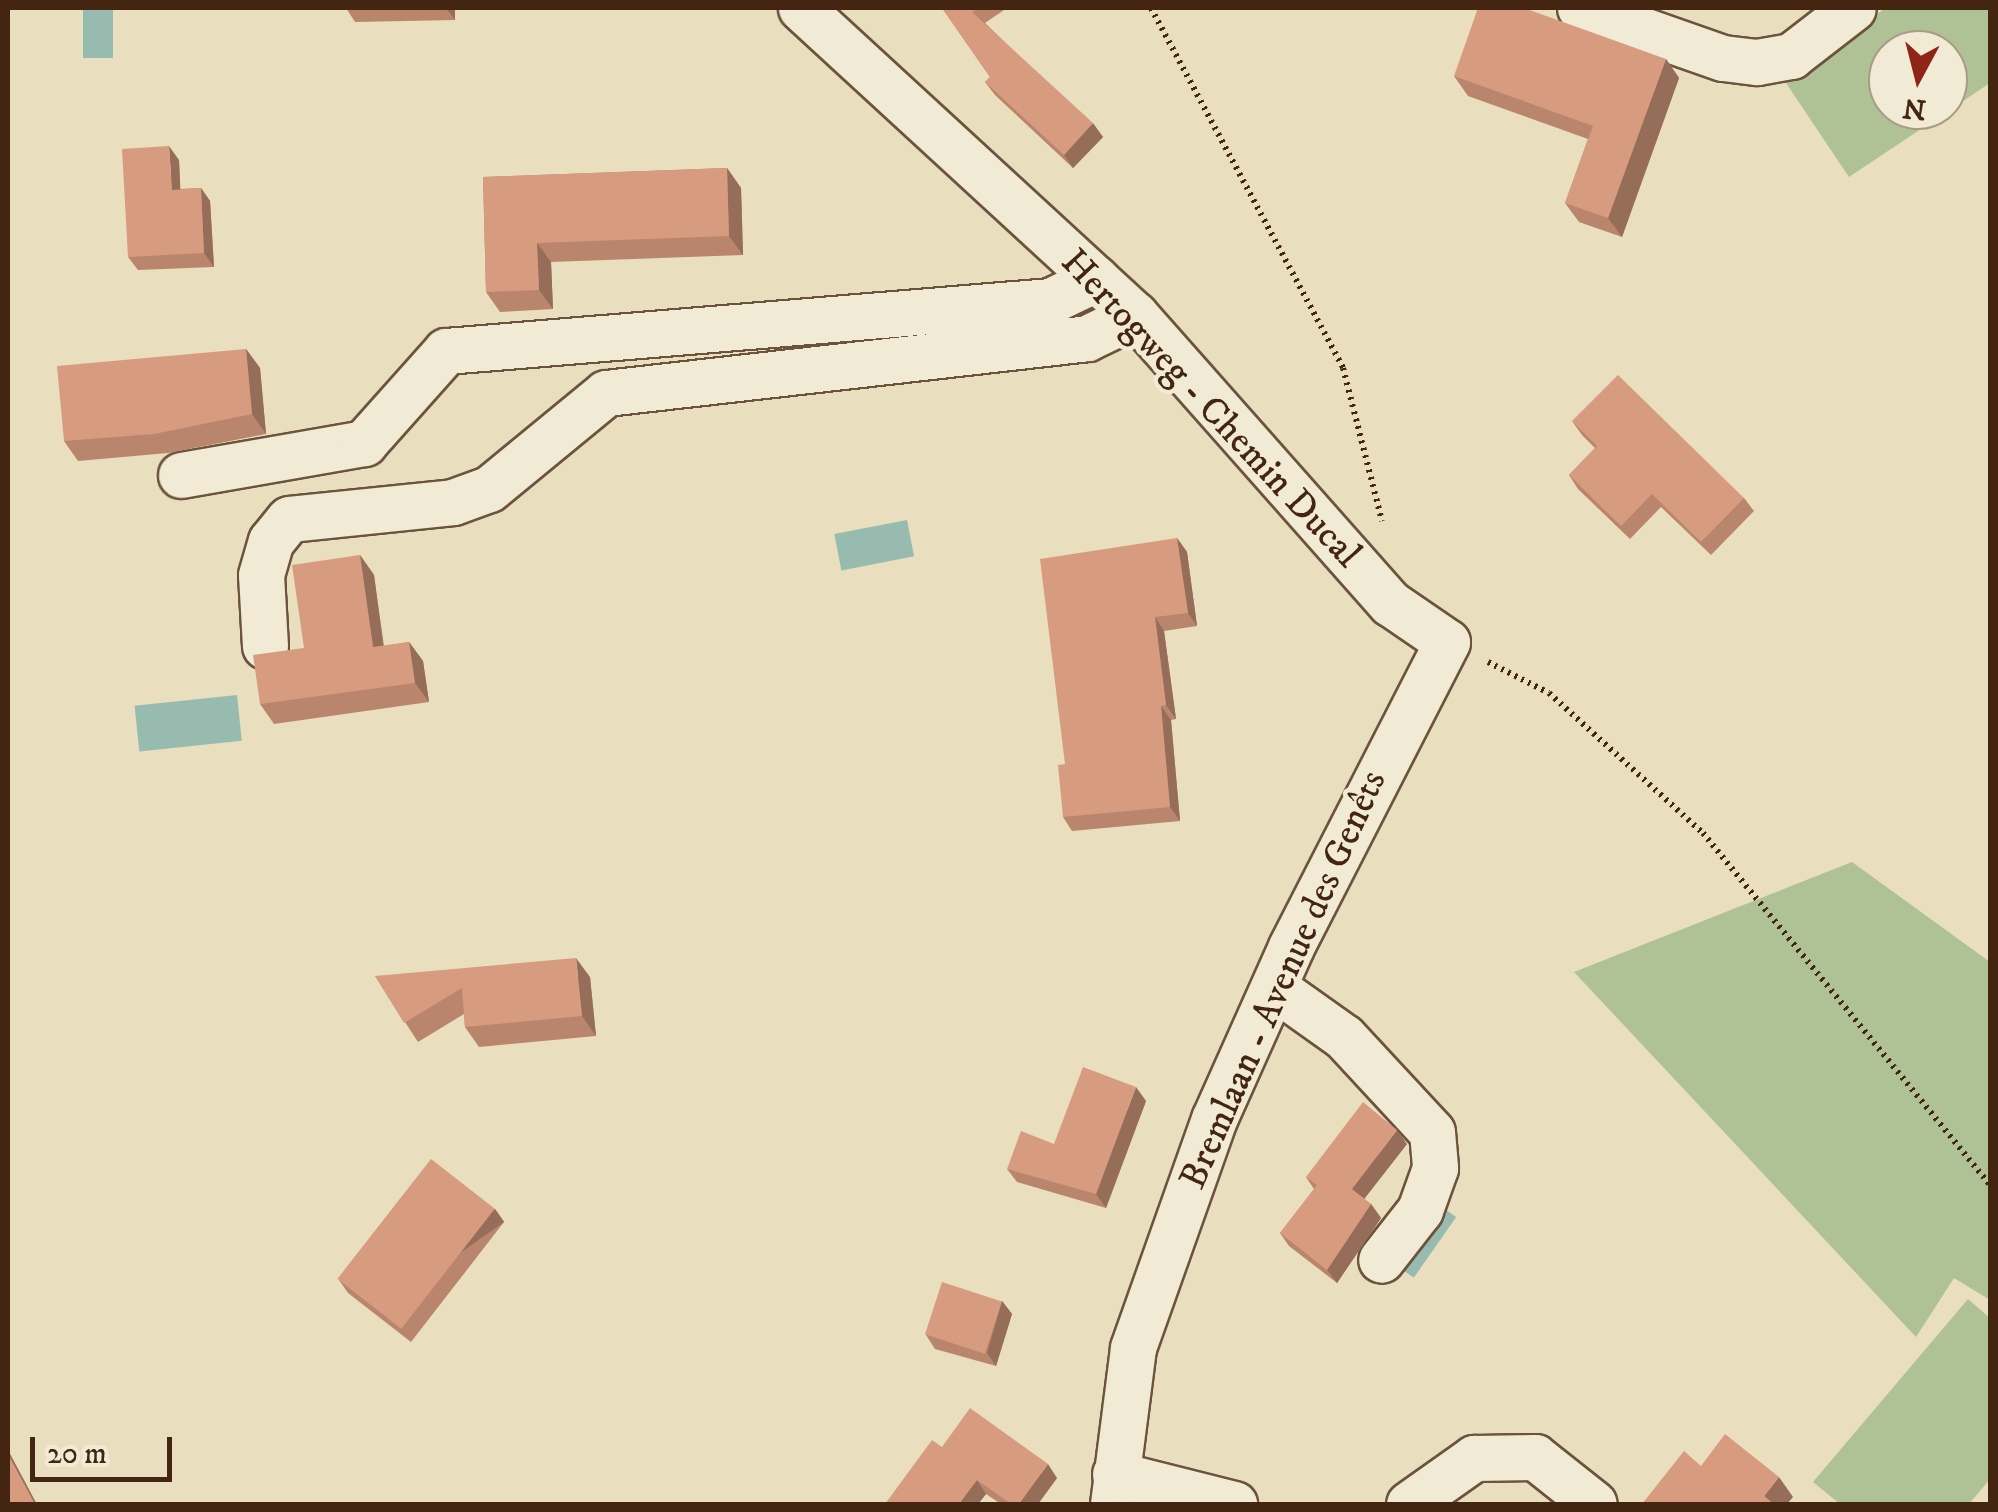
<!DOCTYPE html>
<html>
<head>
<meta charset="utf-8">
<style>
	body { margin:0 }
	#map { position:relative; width:1998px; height:1512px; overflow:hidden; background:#e9debd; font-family:"IM FELL DW Pica",serif }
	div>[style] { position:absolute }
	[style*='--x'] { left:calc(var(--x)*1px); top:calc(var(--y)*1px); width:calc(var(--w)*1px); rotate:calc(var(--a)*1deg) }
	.green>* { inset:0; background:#afc296 }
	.water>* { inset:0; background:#97bcaf; transform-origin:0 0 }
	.path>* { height:6px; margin-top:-3px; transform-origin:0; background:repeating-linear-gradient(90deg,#432512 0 2.5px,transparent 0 7.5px) }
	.roads { filter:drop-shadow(2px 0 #6c533d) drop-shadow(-2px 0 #6c533d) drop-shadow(0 2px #6c533d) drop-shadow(0 -2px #6c533d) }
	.minor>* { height:45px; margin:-22.5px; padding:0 22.5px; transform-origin:22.5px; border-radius:22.5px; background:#f1ead4 }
	.wall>* { inset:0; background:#b9866d }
	.shaded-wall>* { inset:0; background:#966d59; transform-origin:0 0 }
	.building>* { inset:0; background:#d79c7f; transform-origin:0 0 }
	span { translate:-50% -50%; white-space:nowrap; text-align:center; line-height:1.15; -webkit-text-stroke:9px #f1ead4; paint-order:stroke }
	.street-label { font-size:38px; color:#432512 }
	.frame { position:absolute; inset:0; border:10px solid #432512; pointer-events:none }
	.north { position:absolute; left:1868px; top:30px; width:100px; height:100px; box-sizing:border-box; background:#f1ead4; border:2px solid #ab9b86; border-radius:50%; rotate:187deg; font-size:28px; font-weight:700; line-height:40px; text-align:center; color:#432512 }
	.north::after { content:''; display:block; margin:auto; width:35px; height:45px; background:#8f2418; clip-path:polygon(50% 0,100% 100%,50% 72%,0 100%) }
	.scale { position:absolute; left:30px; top:1437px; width:142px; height:45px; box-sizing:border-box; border:5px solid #432512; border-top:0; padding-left:12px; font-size:30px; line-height:35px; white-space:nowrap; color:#432512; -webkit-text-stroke:8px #f1ead4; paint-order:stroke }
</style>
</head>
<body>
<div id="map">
	<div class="green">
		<div style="clip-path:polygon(evenodd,1886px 8px,1990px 8px,1990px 83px,1849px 177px,1782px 77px,1886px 8px,1888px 50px,1948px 50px,1948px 110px,1888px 110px,1888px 50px)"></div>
		<div style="clip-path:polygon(1852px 862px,1990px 962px,1990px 1300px,1954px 1278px,1916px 1337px,1574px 972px)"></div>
		<div style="clip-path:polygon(1968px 1299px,1990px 1318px,1990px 1479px,1969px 1504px,1840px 1504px,1813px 1482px)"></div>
	</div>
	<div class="water">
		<div style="left:83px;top:8px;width:30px;height:50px"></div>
		<div style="left:907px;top:520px;width:37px;height:74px;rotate:79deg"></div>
		<div style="left:237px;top:695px;width:46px;height:103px;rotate:84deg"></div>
		<div style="left:1439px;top:1205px;width:21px;height:74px;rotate:35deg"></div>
	</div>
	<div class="path">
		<div style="--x:1151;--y:8;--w:408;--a:61.9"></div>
		<div style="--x:1343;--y:368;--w:158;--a:75.7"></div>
		<div style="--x:1488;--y:662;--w:68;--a:26.9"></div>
		<div style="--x:1549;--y:693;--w:208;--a:42.3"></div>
		<div style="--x:1703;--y:833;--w:454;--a:50.8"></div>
	</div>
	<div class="roads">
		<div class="minor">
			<div style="--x:801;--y:8;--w:454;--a:42.6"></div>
			<div style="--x:1135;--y:315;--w:385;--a:48.5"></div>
			<div style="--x:1390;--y:603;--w:69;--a:34.4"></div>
			<div style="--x:1447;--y:642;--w:343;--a:117.1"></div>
			<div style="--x:1291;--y:947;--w:188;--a:114.1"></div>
			<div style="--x:1214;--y:1119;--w:243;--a:109.5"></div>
			<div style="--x:1133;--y:1348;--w:157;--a:97.3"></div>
			<div style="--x:1580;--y:8;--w:151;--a:19.3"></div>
			<div style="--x:1723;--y:58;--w:34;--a:7"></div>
			<div style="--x:1757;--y:62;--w:35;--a:-10"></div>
			<div style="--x:1791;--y:56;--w:78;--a:-37.7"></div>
			<div style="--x:181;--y:475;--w:186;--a:-9.9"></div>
			<div style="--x:364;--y:443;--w:123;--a:-48.3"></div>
			<div style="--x:446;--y:351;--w:606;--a:-4.73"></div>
			<div style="--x:1050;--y:301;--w:51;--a:-25.6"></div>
			<div style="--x:265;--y:646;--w:71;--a:-93.2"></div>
			<div style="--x:261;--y:575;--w:35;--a:-74"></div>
			<div style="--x:271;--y:541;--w:28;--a:-51"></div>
			<div style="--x:289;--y:519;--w:165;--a:-5.9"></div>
			<div style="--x:453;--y:502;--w:38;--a:-20"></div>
			<div style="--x:489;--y:489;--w:151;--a:-39.4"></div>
			<div style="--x:606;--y:393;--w:484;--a:-6.5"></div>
			<div style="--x:1087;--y:338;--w:53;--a:-25.6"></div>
			<div style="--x:1275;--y:988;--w:85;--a:35.4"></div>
			<div style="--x:1344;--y:1037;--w:129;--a:47.2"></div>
			<div style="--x:1432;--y:1132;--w:36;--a:85"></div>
			<div style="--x:1435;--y:1168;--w:45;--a:109.7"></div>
			<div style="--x:1420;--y:1210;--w:63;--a:128"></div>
			<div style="--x:1115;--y:1474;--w:123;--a:14.1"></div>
			<div style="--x:1409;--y:1504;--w:80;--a:-35.3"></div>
			<div style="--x:1474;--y:1458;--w:61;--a:-0.9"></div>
			<div style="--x:1535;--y:1457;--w:75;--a:38.5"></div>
		</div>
	</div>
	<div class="wall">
		<div style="clip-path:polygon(346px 8px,455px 8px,455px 20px,355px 22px)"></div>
		<div style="clip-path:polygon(942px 8px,1007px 8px,985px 23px,1103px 137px,1073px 168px,995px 95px,985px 82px,990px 77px)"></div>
		<div style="clip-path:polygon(1666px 59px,1679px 78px,1622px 237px,1579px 222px,1565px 203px,1588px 139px,1468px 96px,1454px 76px)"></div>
		<div style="clip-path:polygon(179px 160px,180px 189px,201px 188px,210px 201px,214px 267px,138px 270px,128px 257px)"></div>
		<div style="clip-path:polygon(727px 168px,741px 188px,743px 255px,551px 262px,553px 309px,500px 312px,486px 292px,483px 177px)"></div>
		<div style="clip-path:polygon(246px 349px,260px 368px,266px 434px,168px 453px,78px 461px,64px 441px)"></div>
		<div style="clip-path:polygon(1572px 421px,1744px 498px,1754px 511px,1711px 555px,1661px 507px,1630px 539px,1578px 489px,1569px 475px,1595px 448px,1582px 435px)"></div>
		<div style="clip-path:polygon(1177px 538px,1187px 552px,1197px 626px,1164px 631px,1176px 719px,1171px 720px,1180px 821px,1072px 831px,1063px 817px,1065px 764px)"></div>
		<div style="clip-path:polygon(360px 555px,374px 575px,384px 646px,409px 642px,423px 661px,429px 702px,274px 724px,260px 704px,304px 648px)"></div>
		<div style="clip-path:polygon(375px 976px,590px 977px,596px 1036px,479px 1047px,465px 1027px,464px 1014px,418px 1042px)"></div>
		<div style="clip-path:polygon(1146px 1101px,1106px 1208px,1017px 1182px,1007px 1169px,1054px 1144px)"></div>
		<div style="clip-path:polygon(1407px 1144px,1364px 1199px,1371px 1204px,1381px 1218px,1337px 1283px,1289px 1246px,1280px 1233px,1314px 1189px,1306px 1177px)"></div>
		<div style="clip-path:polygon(495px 1209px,504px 1222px,411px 1342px,348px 1293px,339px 1280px)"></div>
		<div style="clip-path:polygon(1002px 1301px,1012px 1314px,996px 1366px,935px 1349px,926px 1335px)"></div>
		<div style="clip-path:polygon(942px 1447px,1057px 1478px,1038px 1504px,1001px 1504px,986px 1494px,978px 1504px,885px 1504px)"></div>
	</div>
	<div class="shaded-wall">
		<div style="clip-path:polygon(446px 8px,455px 8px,455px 20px)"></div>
		<div style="clip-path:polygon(1666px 59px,1679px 78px,1622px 237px,1608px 218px)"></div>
		<div style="clip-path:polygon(1093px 123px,1103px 137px,1073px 168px,1064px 155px)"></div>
		<div style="clip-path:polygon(169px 146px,179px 160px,181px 203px,172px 190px)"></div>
		<div style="clip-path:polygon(727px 168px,741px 188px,743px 255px,729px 236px)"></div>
		<div style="clip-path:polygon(201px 188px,210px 201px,214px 267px,204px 253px)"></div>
		<div style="clip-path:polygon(537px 243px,551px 262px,553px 309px,539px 290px)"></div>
		<div style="clip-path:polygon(246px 349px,260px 368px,266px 434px,252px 414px)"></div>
		<div style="clip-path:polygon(1177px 538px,1187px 552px,1197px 626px,1188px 613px)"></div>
		<div style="clip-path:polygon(360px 555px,374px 575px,386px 667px,373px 647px)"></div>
		<div style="clip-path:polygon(1155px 617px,1164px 631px,1176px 719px,1166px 705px)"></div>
		<div style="clip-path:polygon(409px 642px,423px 661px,429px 702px,415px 683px)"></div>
		<div style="clip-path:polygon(1161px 706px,1171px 720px,1180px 821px,1170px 807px)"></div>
		<div style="clip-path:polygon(576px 958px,590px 977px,596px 1036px,582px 1016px)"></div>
		<div style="clip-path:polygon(1136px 1087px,1146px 1101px,1106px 1208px,1096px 1194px)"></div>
		<div style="clip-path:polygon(1397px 1130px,1407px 1144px,1361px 1203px,1352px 1189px)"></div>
		<div style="clip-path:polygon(1371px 1204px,1381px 1218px,1337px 1283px,1327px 1270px)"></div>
		<div style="left:495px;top:1209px;width:16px;height:151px;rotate:55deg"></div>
		<div style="clip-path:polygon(1002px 1301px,1012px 1314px,996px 1366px,987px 1353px)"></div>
		<div style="left:8px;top:1450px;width:61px;height:4px;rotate:62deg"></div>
		<div style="clip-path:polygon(1048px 1464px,1057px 1478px,1038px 1504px,1019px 1504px)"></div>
		<div style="clip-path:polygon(1779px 1477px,1793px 1497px,1787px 1504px,1770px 1504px,1764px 1496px)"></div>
		<div style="clip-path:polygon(977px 1480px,986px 1494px,978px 1504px,959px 1504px)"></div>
	</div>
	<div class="building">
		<div style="clip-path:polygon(942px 8px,978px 8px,972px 12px,1093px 123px,1064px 155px,985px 82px,990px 77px)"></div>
		<div style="clip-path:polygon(1478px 8px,1524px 8px,1666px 59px,1608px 218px,1565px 203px,1593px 126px,1454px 76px)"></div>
		<div style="clip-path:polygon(169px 146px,172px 190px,201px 188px,204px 253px,128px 257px,122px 149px)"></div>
		<div style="clip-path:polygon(727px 168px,729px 236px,537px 243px,539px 290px,486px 292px,483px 177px)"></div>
		<div style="clip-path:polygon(246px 349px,252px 414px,154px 434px,64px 441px,57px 366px)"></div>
		<div style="clip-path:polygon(1618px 375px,1744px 498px,1701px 542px,1652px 494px,1621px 526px,1569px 475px,1597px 446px,1572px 421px)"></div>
		<div style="clip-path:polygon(1177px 538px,1188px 613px,1155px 617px,1166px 705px,1161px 706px,1170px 807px,1063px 817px,1058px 765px,1065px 764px,1040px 559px)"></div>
		<div style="clip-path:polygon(360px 555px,373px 647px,409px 642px,415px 683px,260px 704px,253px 655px,304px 648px,292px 565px)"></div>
		<div style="clip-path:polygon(576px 958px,582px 1016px,465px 1027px,462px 988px,404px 1023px,375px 976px)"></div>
		<div style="clip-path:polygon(1083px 1067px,1136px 1087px,1096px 1194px,1007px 1169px,1021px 1131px,1054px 1144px)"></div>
		<div style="clip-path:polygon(1363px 1102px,1397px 1130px,1352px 1189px,1371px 1204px,1327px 1270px,1280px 1233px,1317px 1185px,1306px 1177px)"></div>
		<div style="left:431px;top:1159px;width:81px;height:152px;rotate:38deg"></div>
		<div style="left:942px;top:1282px;width:63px;height:55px;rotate:18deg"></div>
		<div style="clip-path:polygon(970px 1408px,1048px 1464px,1019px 1504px,1011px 1504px,977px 1480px,959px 1504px,885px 1504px,932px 1440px,942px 1447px)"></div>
		<div style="clip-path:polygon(1725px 1434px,1779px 1477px,1764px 1496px,1774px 1504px,1642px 1504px,1684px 1451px,1701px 1466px)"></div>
		<div style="clip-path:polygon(8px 1454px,35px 1504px,8px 1504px)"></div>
	</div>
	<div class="street-label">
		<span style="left:1210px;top:409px;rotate:47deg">Hertogweg - Chemin Ducal</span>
		<span style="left:1284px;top:980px;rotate:-66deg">Bremlaan - Avenue des Genêts</span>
	</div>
	<div class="frame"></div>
	<div class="north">N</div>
	<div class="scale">20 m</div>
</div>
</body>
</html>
